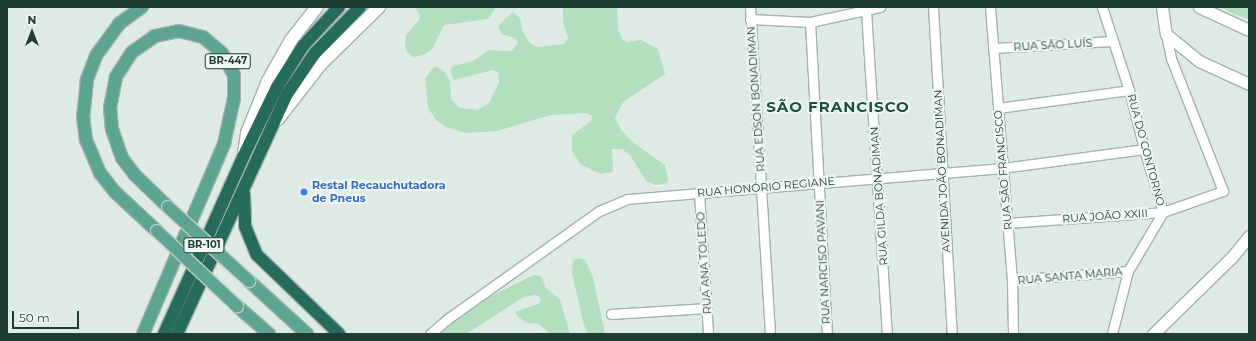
<!DOCTYPE html>
<html>
<head>
<meta charset="utf-8">
<style>
	body { margin:0 }
	#map { position:relative; width:1256px; height:341px; overflow:hidden; background:#deebe5; font-family:Montserrat,sans-serif }
	div>[style] { position:absolute }
	[style*='--x'] { left:calc(var(--x)*1px); top:calc(var(--y)*1px); width:calc(var(--w)*1px); rotate:calc(var(--a)*1deg) }
	.green>* { inset:0; background:#b4dfbf }
	.roads { filter:drop-shadow(1px 0 #a1b3ac) drop-shadow(-1px 0 #a1b3ac) drop-shadow(0 1px #a1b3ac) drop-shadow(0 -1px #a1b3ac) }
	.minor>* { height:9px; margin:-4.5px; padding:0 4.5px; transform-origin:4.5px; border-radius:4.5px; background:#fff }
	.tertiary>* { height:11px; margin:-5.5px; padding:0 5.5px; transform-origin:5.5px; border-radius:5.5px; background:#fff }
	.secondary>* { height:12px; margin:-6px; padding:0 6px; transform-origin:6px; border-radius:6px; background:#fff }
	.primary>* { height:12px; margin:-6px; padding:0 6px; transform-origin:6px; border-radius:6px; background:#5da591 }
	.motorway>* { height:12px; margin:-6px; padding:0 6px; transform-origin:6px; border-radius:6px; background:#276b5c }
	.bridges { filter:drop-shadow(1px 0 #c0c8c6) drop-shadow(-1px 0 #c0c8c6) drop-shadow(0 1px #c0c8c6) drop-shadow(0 -1px #c0c8c6) }
	.primary-bridge>* { height:12px; margin:-6px; padding:0 6px; transform-origin:6px; border-radius:6px; background:#5da591 }
	.dots>* { width:11px; height:11px; translate:-50% -50%; box-sizing:border-box; border:2px solid #eef7f3; border-radius:50% }
	span { translate:-50% -50%; white-space:nowrap; text-align:center; line-height:1.15; -webkit-text-stroke:4px #eef7f3; paint-order:stroke }
	.shield-label span { padding:1px 3px; background:#eef7f3; border:1px solid; border-radius:3px; -webkit-text-stroke-width:0 }
	.shield-label { font-size:10px; color:#1e3c33; font-weight:700 }
	.street-label { font-size:11px; color:#1e3c33 }
	.shop-label { font-size:11px; color:#366cbe; font-weight:700 }
	.left { translate:0 -50%; text-align:left }
	.district-label { font-size:15px; color:#185041; font-weight:700; letter-spacing:1px }
	.frame { position:absolute; inset:0; border:8px solid #1e3c33; pointer-events:none }
	.north { position:absolute; left:12px; top:12px; width:40px; height:40px; -webkit-text-stroke:3px #eef7f3; paint-order:stroke; rotate:0deg; font-size:11px; font-weight:700; line-height:16px; text-align:center; color:#1e3c33 }
	.north::after { content:''; display:block; margin:auto; width:14px; height:18px; background:#1e3c33; clip-path:polygon(50% 0,100% 100%,50% 72%,0 100%) }
	.scale { position:absolute; left:12px; top:311px; width:67px; height:18px; box-sizing:border-box; border:2px solid #1e3c33; border-top:0; padding-left:5px; font-size:12px; line-height:14px; white-space:nowrap; color:#1e3c33; -webkit-text-stroke:3px #eef7f3; paint-order:stroke }
</style>
</head>
<body>
<div id="map">
	<div class="green">
		<div style="clip-path:polygon(415px 7px,496px 7px,488px 19px,444px 25px,432px 49px,423px 55px,413px 57px,406px 51px,405px 41px,406px 35px,419px 20px,420px 16px)"></div>
		<div style="clip-path:polygon(563px 7px,617px 7px,618px 30px,623px 40px,627px 42px,641px 40px,658px 49px,665px 74px,623px 102px,615px 118px,621px 130px,635px 144px,665px 165px,668px 180px,666px 183px,656px 185px,646px 181px,630px 155px,622px 149px,612px 149px,613px 172px,601px 174px,580px 164px,572px 151px,572px 135px,591px 121px,592px 116px,587px 113px,551px 115px,497px 131px,466px 133px,446px 127px,436px 120px,428px 108px,425px 78px,435px 66px,443px 70px,450px 80px,451px 99px,460px 108px,477px 110px,489px 103px,499px 82px,498px 72px,493px 70px,454px 80px,450px 71px,453px 66px,473px 61px,489px 50px,512px 51px,518px 42px,515px 38px,501px 34px,498px 26px,513px 12px,520px 18px,522px 30px,530px 43px,536px 47px,564px 44px,568px 38px,563px 21px)"></div>
		<div style="clip-path:polygon(1221px 7px,1249px 7px,1249px 19px,1231px 13px)"></div>
		<div style="clip-path:polygon(579px 258px,585px 260px,593px 277px,605px 334px,588px 334px,584px 325px,572px 273px,573px 260px)"></div>
		<div style="clip-path:polygon(534px 275px,541px 276px,546px 288px,560px 300px,570px 334px,550px 334px,539px 324px,527px 323px,518px 317px,515px 312px,540px 303px,540px 297px,535px 295px,524px 297px,466px 334px,433px 334px,477px 303px)"></div>
	</div>
	<div class="roads">
		<div class="minor">
			<div style="--x:750;--y:7;--w:328;--a:86.5"></div>
			<div style="--x:933;--y:7;--w:328;--a:86.7"></div>
			<div style="--x:990;--y:7;--w:274;--a:85.4"></div>
			<div style="--x:1012;--y:280;--w:54;--a:88.9"></div>
			<div style="--x:1102;--y:7;--w:87;--a:72"></div>
			<div style="--x:1129;--y:90;--w:61;--a:75.7"></div>
			<div style="--x:1144;--y:149;--w:66;--a:73.2"></div>
			<div style="--x:1163;--y:212;--w:69;--a:120.7"></div>
			<div style="--x:1128;--y:271;--w:65;--a:104.3"></div>
			<div style="--x:866;--y:11;--w:324;--a:86.3"></div>
			<div style="--x:750;--y:19;--w:60;--a:2.9"></div>
			<div style="--x:810;--y:22;--w:72;--a:-12.1"></div>
			<div style="--x:810;--y:22;--w:312;--a:86.9"></div>
			<div style="--x:993;--y:48;--w:120;--a:-3.3"></div>
			<div style="--x:998;--y:108;--w:132;--a:-7.8"></div>
			<div style="--x:699;--y:193;--w:141;--a:86.3"></div>
			<div style="--x:1007;--y:223;--w:156;--a:-4"></div>
			<div style="--x:1163;--y:212;--w:64;--a:-19.3"></div>
			<div style="--x:1223;--y:191;--w:143;--a:-111.4"></div>
			<div style="--x:1171;--y:58;--w:25;--a:-102"></div>
			<div style="--x:1012;--y:280;--w:116;--a:-4.4"></div>
			<div style="--x:611;--y:314;--w:96;--a:-3.6"></div>
			<div style="--x:430;--y:334;--w:21;--a:-41"></div>
			<div style="--x:446;--y:320;--w:188;--a:-35.5"></div>
			<div style="--x:599;--y:211;--w:30;--a:-23"></div>
			<div style="--x:627;--y:199;--w:376;--a:-4.7"></div>
			<div style="--x:1002;--y:168;--w:143;--a:-7.6"></div>
		</div>
		<div class="tertiary">
			<div style="--x:1162;--y:7;--w:27;--a:82"></div>
			<div style="--x:1166;--y:34;--w:43;--a:39.3"></div>
			<div style="--x:1199;--y:61;--w:55;--a:24.7"></div>
			<div style="--x:1199;--y:7;--w:55;--a:24.7"></div>
			<div style="--x:1153;--y:334;--w:110;--a:-44.3"></div>
			<div style="--x:1232;--y:257;--w:27;--a:-51"></div>
		</div>
		<div class="secondary">
			<div style="--x:278;--y:119;--w:68;--a:-52.1"></div>
			<div style="--x:320;--y:65;--w:83;--a:-44.5"></div>
			<div style="--x:244;--y:153;--w:20;--a:-81"></div>
			<div style="--x:247;--y:133;--w:56;--a:-68"></div>
			<div style="--x:268;--y:81;--w:47;--a:-60.7"></div>
			<div style="--x:291;--y:40;--w:42;--a:-51.8"></div>
		</div>
		<div class="primary">
			<div style="--x:142;--y:7;--w:29;--a:144"></div>
			<div style="--x:119;--y:24;--w:39;--a:126"></div>
			<div style="--x:96;--y:56;--w:26;--a:111"></div>
			<div style="--x:87;--y:80;--w:36;--a:96"></div>
			<div style="--x:83;--y:116;--w:24;--a:83"></div>
			<div style="--x:86;--y:140;--w:36;--a:67"></div>
			<div style="--x:100;--y:173;--w:24;--a:52"></div>
			<div style="--x:115;--y:192;--w:57;--a:42.9"></div>
			<div style="--x:249;--y:281;--w:79;--a:42.4"></div>
			<div style="--x:237;--y:306;--w:43;--a:41.2"></div>
			<div style="--x:143;--y:334;--w:207;--a:-66.9"></div>
			<div style="--x:224;--y:144;--w:47;--a:-77.7"></div>
			<div style="--x:234;--y:98;--w:23;--a:-90"></div>
			<div style="--x:234;--y:75;--w:25;--a:-119"></div>
			<div style="--x:222;--y:53;--w:25;--a:-140"></div>
			<div style="--x:203;--y:37;--w:25;--a:-166"></div>
			<div style="--x:179;--y:31;--w:25;--a:168"></div>
			<div style="--x:155;--y:36;--w:28;--a:145"></div>
			<div style="--x:132;--y:52;--w:30;--a:123"></div>
			<div style="--x:116;--y:77;--w:31;--a:101"></div>
			<div style="--x:110;--y:107;--w:22;--a:85"></div>
			<div style="--x:112;--y:129;--w:31;--a:71"></div>
			<div style="--x:122;--y:158;--w:20;--a:53"></div>
			<div style="--x:134;--y:174;--w:47;--a:44.1"></div>
		</div>
		<div class="motorway">
			<div style="--x:244;--y:194;--w:32;--a:88"></div>
			<div style="--x:245;--y:226;--w:31;--a:68"></div>
			<div style="--x:257;--y:255;--w:114;--a:43.9"></div>
			<div style="--x:164;--y:334;--w:194;--a:-65.9"></div>
			<div style="--x:243;--y:157;--w:78;--a:-64.1"></div>
			<div style="--x:277;--y:87;--w:49;--a:-57.6"></div>
			<div style="--x:303;--y:46;--w:53;--a:-47.3"></div>
			<div style="--x:177;--y:334;--w:264;--a:-65.4"></div>
			<div style="--x:287;--y:94;--w:50;--a:-55.7"></div>
			<div style="--x:315;--y:53;--w:64;--a:-45.6"></div>
		</div>
	</div>
	<div class="bridges">
		<div class="primary-bridge">
			<div style="--x:168;--y:207;--w:110;--a:42.4"></div>
			<div style="--x:157;--y:231;--w:110;--a:43.2"></div>
		</div>
	</div>
	<div class="dots">
		<div style="left:304px;top:192px;background:#3f7fe0"></div>
	</div>
	<div class="shield-label">
		<span style="left:228px;top:61px">BR-447</span>
		<span style="left:204px;top:245px">BR-101</span>
	</div>
	<div class="street-label">
		<span style="left:1053px;top:45px;rotate:-3deg">RUA SÃO LUÍS</span>
		<span style="left:756px;top:99px;rotate:-94deg">RUA EDSON BONADIMAN</span>
		<span style="left:1146px;top:150px;rotate:75deg">RUA DO CONTORNO</span>
		<span style="left:1003px;top:170px;rotate:-95deg">RUA SÃO FRANCISCO</span>
		<span style="left:942px;top:171px;rotate:-93deg">AVENIDA JOÃO BONADIMAN</span>
		<span style="left:766px;top:187px;rotate:-5deg">RUA HONÓRIO REGIANE</span>
		<span style="left:879px;top:196px;rotate:-94deg">RUA GILDA BONADIMAN</span>
		<span style="left:1105px;top:216px;rotate:-4deg">RUA JOÃO XXIII</span>
		<span style="left:823px;top:262px;rotate:-93deg">RUA NARCISO PAVANI</span>
		<span style="left:704px;top:263px;rotate:-94deg">RUA ANA TOLEDO</span>
		<span style="left:1070px;top:276px;rotate:-5deg">RUA SANTA MARIA</span>
	</div>
	<div class="shop-label">
		<span class="left" style="left:312px;top:192px">Restal Recauchutadora<br>de Pneus</span>
	</div>
	<div class="district-label">
		<span style="left:838px;top:107px">SÃO FRANCISCO</span>
	</div>
	<div class="frame"></div>
	<div class="north">N</div>
	<div class="scale">50 m</div>
</div>
</body>
</html>
